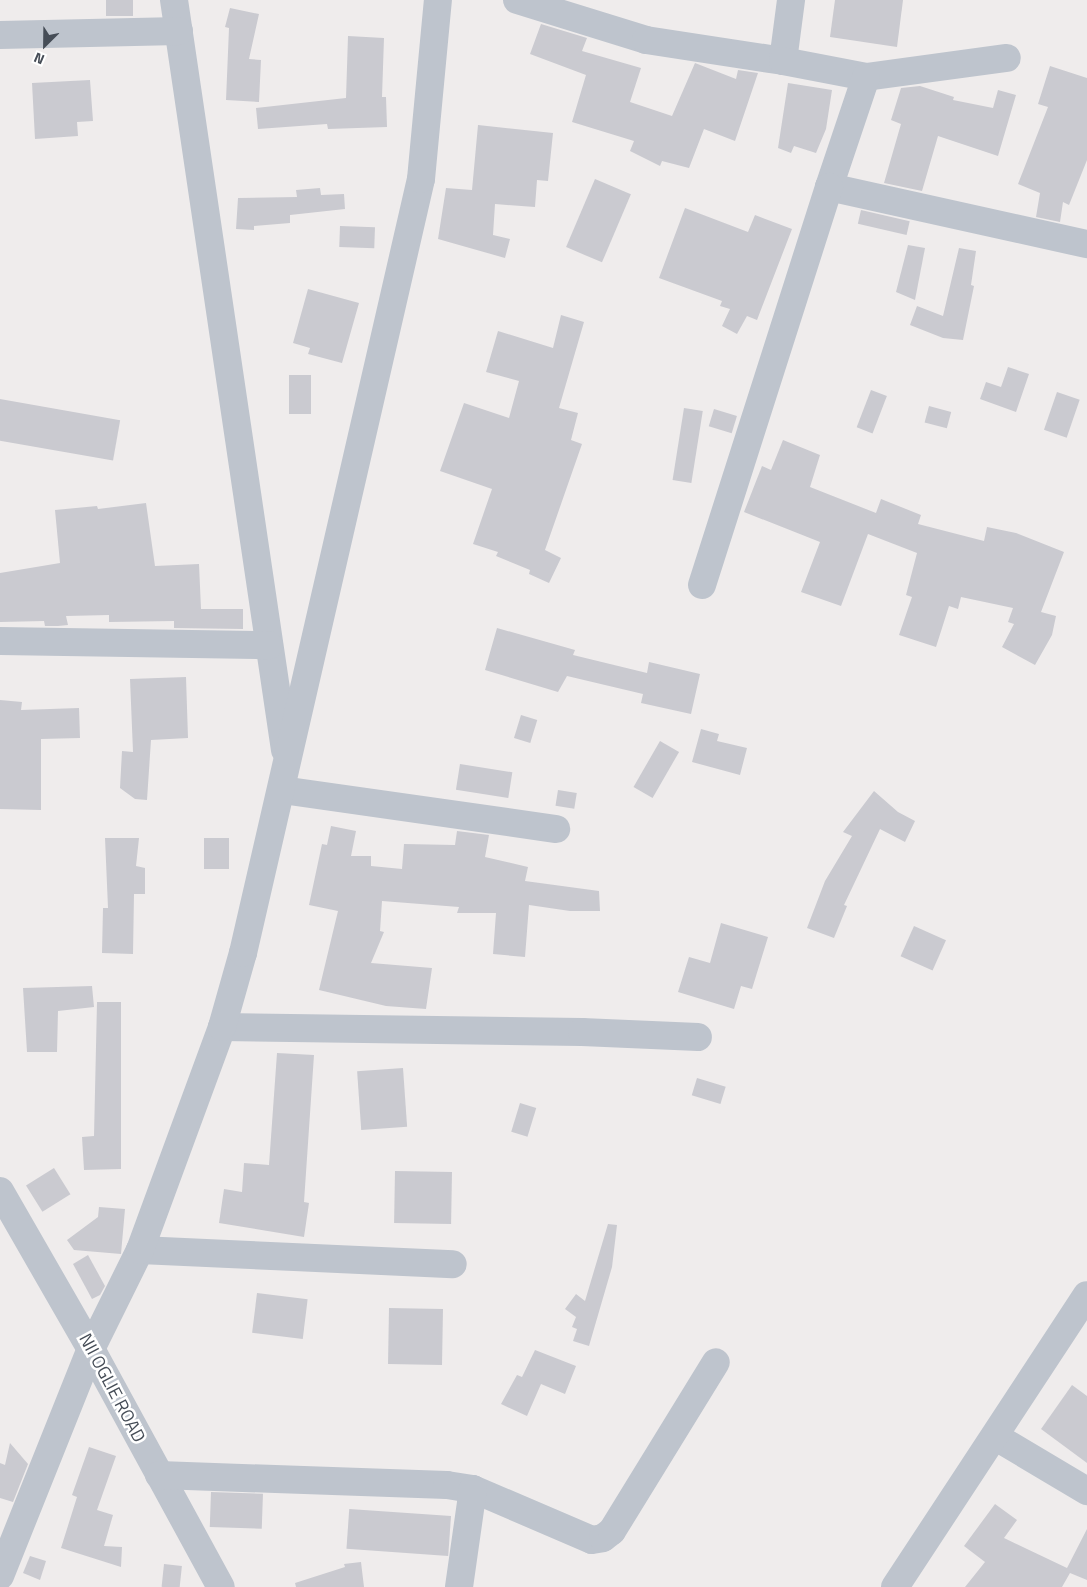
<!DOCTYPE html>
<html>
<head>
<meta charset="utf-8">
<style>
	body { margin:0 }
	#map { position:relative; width:1087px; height:1587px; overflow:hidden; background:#efecec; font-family:"Titillium Web",sans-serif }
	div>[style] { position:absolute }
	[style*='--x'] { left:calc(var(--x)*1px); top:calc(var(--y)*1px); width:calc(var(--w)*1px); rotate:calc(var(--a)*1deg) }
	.building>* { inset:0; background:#cacad0; transform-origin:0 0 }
	.minor>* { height:28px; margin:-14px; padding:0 14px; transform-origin:14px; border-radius:14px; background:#bec4cd }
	span { translate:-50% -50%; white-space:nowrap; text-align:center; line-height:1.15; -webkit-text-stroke:5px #fff; paint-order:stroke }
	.street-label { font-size:18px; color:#464d57 }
	.north { position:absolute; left:20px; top:20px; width:50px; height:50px; -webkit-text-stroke:4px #fff; paint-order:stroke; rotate:203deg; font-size:14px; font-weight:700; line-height:20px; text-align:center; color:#464d57 }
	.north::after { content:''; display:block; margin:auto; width:18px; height:22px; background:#464d57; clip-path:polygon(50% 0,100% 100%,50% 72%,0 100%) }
</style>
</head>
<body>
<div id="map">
	<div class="building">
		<div style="left:106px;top:0;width:27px;height:16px"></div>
		<div style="clip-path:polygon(835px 0,903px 0,897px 47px,830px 37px)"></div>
		<div style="clip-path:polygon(230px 8px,259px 14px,249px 59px,261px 60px,259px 102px,226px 100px,229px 28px,225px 27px)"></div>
		<div style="clip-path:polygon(541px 24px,587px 38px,582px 51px,641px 68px,630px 102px,672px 116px,695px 63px,736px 79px,738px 70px,758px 73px,735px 141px,704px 129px,689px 168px,662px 161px,660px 166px,630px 151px,634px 141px,572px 122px,586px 75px,530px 54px)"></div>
		<div style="clip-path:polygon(348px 36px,384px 38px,382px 97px,386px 97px,387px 127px,328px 129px,327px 124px,258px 129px,256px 108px,346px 98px)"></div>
		<div style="clip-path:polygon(1050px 66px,1087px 78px,1087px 160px,1069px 205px,1063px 202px,1060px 222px,1036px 217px,1040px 193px,1018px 184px,1048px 107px,1038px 104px)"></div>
		<div style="clip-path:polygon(90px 80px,93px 121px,77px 122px,78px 136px,35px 139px,32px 83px)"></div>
		<div style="clip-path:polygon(788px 83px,832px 90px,826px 129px,816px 153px,794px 146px,791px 153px,778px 148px)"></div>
		<div style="clip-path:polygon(920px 86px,954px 97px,953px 100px,993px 108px,998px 90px,1016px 95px,998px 156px,938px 136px,922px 191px,884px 183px,901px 124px,891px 120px,901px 88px)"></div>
		<div style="clip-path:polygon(478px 125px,553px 133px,548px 181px,537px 180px,535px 207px,495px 204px,493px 235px,510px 239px,505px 258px,438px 239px,446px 188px,472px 190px)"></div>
		<div style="left:595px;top:179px;width:39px;height:74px;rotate:23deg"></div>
		<div style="clip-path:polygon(320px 188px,321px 195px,344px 194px,345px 209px,290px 215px,290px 223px,254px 226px,254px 230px,236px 229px,238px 198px,297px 197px,296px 190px)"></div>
		<div style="clip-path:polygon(685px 208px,748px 232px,755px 215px,792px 229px,757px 320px,747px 316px,737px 334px,722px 326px,730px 309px,720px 306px,722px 301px,659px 278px)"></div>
		<div style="left:861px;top:210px;width:50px;height:14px;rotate:13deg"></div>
		<div style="left:340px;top:226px;width:35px;height:21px;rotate:2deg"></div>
		<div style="clip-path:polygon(908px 245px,925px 248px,915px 300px,896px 292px)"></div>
		<div style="clip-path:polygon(959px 248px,976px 251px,971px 285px,974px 286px,963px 340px,943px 338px,910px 325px,917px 306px,943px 316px)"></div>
		<div style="clip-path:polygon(308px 289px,359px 303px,342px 363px,308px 354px,310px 348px,293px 343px)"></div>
		<div style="clip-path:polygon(561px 315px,584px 322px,559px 408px,578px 413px,571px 440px,582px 444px,545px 550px,561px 558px,549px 583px,529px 574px,530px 570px,496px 556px,498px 552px,473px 544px,492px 489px,440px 471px,464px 403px,509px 418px,519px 381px,486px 372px,498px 331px,553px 348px)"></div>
		<div style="clip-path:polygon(1008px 367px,1029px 374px,1016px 412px,980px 399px,986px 382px,1001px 387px)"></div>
		<div style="left:311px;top:375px;width:39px;height:22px;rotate:90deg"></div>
		<div style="left:871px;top:390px;width:17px;height:40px;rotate:21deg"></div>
		<div style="left:1057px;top:392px;width:24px;height:40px;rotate:19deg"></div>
		<div style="left:0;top:399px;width:122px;height:41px;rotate:10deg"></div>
		<div style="left:929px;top:406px;width:23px;height:17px;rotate:15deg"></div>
		<div style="left:684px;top:408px;width:19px;height:73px;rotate:9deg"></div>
		<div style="left:714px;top:409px;width:24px;height:18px;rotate:17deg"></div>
		<div style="clip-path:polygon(783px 440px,820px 455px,810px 487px,876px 513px,881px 499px,921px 515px,918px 524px,984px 541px,987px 527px,1016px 533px,1064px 552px,1041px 612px,1056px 616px,1052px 635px,1035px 665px,1002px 647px,1014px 624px,1008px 622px,1013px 608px,961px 597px,958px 609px,949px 606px,936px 647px,899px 635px,912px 597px,906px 595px,917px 553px,868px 534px,841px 606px,801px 592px,820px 542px,744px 512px,762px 466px,771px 470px)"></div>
		<div style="clip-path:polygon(146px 503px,155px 566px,199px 564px,201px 609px,243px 609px,243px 629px,174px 628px,174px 621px,109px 622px,109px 615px,66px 616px,68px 625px,58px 626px,45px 626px,44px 621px,0 622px,0 573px,60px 563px,55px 510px,97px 506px,98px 509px)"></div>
		<div style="clip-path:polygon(497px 628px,575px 650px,573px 655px,647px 673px,649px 662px,700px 674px,691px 714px,641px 703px,643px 694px,567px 676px,558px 692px,485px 670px)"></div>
		<div style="clip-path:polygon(186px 677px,188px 738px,151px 740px,147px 800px,135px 799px,120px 788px,122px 751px,133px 752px,130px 679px)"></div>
		<div style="clip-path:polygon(0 700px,22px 702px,21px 710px,79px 708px,80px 738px,41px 739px,41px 810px,0 809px)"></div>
		<div style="left:521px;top:715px;width:17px;height:24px;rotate:17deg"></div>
		<div style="clip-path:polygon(701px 729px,719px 734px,717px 741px,747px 748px,740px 775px,692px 762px)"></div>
		<div style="left:660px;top:741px;width:22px;height:53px;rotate:30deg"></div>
		<div style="left:460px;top:764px;width:53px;height:26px;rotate:9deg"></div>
		<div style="left:558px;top:790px;width:19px;height:16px;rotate:9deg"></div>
		<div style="clip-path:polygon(874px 791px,898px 812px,915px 821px,905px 842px,880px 829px,844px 905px,847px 906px,834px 938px,807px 928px,825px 881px,852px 836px,843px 832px)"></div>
		<div style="clip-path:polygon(331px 826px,356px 831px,351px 856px,371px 856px,371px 866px,402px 869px,404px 844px,455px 845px,457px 831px,489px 835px,485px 857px,528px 867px,525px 881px,599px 891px,600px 911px,570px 911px,529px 905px,525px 957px,493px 954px,496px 913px,457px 913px,459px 907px,382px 901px,380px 931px,384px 932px,371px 963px,432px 968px,426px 1009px,386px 1006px,319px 990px,338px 911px,309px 905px,322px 844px,327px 845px)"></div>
		<div style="clip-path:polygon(105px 838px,139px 838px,136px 866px,145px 868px,145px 894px,134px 894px,133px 954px,102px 953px,103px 908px,108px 908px)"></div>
		<div style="left:204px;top:838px;width:25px;height:31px"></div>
		<div style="clip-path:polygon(721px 923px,768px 937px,752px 989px,741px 986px,734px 1009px,678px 992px,689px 957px,710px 963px)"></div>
		<div style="left:914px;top:926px;width:35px;height:33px;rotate:24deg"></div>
		<div style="clip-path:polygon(92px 986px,94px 1007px,58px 1011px,57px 1052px,27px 1052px,23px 988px)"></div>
		<div style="clip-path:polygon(97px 1002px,121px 1002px,121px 1169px,84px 1170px,82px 1137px,94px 1136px)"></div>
		<div style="clip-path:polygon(277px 1053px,314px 1055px,304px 1202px,309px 1203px,304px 1237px,219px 1223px,224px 1189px,242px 1192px,244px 1163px,269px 1165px)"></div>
		<div style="left:403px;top:1068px;width:59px;height:46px;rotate:86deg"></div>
		<div style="left:697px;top:1078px;width:30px;height:18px;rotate:17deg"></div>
		<div style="left:520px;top:1103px;width:17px;height:30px;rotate:17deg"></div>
		<div style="left:54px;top:1168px;width:31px;height:33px;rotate:58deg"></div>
		<div style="left:395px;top:1171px;width:57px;height:52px;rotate:1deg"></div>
		<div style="clip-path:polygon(99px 1207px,125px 1209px,121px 1254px,74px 1250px,67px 1240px,98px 1217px)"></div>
		<div style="clip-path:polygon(608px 1224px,617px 1225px,612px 1267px,589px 1346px,573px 1341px,577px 1329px,572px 1327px,576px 1317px,565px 1309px,576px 1294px,585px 1301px)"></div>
		<div style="clip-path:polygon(88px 1255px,105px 1286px,100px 1295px,92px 1299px,73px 1264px)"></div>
		<div style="left:257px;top:1293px;width:51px;height:40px;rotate:7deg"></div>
		<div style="left:389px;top:1308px;width:54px;height:56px;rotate:1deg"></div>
		<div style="clip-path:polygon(535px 1350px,576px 1366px,565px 1394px,541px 1384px,527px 1416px,501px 1404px,517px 1375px,522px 1377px)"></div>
		<div style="clip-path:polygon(1072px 1385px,1087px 1396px,1087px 1463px,1041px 1429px)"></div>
		<div style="clip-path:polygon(10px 1443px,28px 1464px,13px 1502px,0 1498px,0 1463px,5px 1465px)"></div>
		<div style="clip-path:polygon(89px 1447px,116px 1456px,97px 1510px,113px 1515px,104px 1546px,122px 1547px,121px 1567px,61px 1548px,77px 1497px,72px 1495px)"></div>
		<div style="left:211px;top:1492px;width:52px;height:35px;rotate:2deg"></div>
		<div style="clip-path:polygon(995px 1504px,1017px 1520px,1004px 1538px,1067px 1568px,1087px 1529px,1087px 1580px,1070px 1573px,1062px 1587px,965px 1587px,985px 1562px,964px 1546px)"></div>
		<div style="left:451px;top:1516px;width:40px;height:102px;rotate:94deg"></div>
		<div style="clip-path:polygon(30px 1556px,46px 1561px,40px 1580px,23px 1573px)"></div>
		<div style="clip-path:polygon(361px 1562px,364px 1587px,296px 1587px,295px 1583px,345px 1567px,344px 1564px)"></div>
		<div style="left:164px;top:1564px;width:18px;height:23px;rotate:6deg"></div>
	</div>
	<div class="minor">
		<div style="--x:174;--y:0;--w:758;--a:81.58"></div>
		<div style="--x:517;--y:0;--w:135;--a:17.2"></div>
		<div style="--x:646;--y:40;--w:139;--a:8.7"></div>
		<div style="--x:783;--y:61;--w:62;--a:-82.5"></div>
		<div style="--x:0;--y:35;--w:179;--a:-1.3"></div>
		<div style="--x:783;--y:61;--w:85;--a:10.9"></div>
		<div style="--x:866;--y:77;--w:142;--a:-7.7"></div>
		<div style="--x:866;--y:77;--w:116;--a:108.6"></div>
		<div style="--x:829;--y:187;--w:264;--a:12.5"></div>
		<div style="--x:702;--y:585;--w:418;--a:-72.3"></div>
		<div style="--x:0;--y:641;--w:269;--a:0.9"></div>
		<div style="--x:282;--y:790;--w:277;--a:8.1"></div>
		<div style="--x:222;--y:1027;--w:360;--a:0.8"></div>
		<div style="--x:582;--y:1032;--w:116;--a:2.5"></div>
		<div style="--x:0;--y:1191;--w:182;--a:60.1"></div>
		<div style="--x:91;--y:1349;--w:271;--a:61.4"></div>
		<div style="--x:140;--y:1250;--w:313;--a:2.6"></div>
		<div style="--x:996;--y:1437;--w:106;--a:30.7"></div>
		<div style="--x:159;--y:1475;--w:288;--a:2"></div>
		<div style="--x:447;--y:1485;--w:26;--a:9"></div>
		<div style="--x:473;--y:1489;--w:129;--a:23.2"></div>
		<div style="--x:592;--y:1540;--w:11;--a:-10"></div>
		<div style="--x:603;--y:1538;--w:11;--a:-38"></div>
		<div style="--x:612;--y:1531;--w:198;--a:-58.4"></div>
		<div style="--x:0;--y:1576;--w:245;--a:-68.2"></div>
		<div style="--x:91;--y:1349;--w:110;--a:-63.7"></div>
		<div style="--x:140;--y:1250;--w:238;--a:-69.8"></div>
		<div style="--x:222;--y:1027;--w:77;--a:-74.2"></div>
		<div style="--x:243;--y:953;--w:794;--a:-77.05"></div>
		<div style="--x:421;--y:179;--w:180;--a:-84.6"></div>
		<div style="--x:459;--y:1587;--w:99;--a:-81.9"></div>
		<div style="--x:895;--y:1587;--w:349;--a:-56.7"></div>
	</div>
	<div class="street-label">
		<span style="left:112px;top:1388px;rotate:62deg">NII OGLIE ROAD</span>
	</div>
	<div class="north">N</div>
</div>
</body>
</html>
